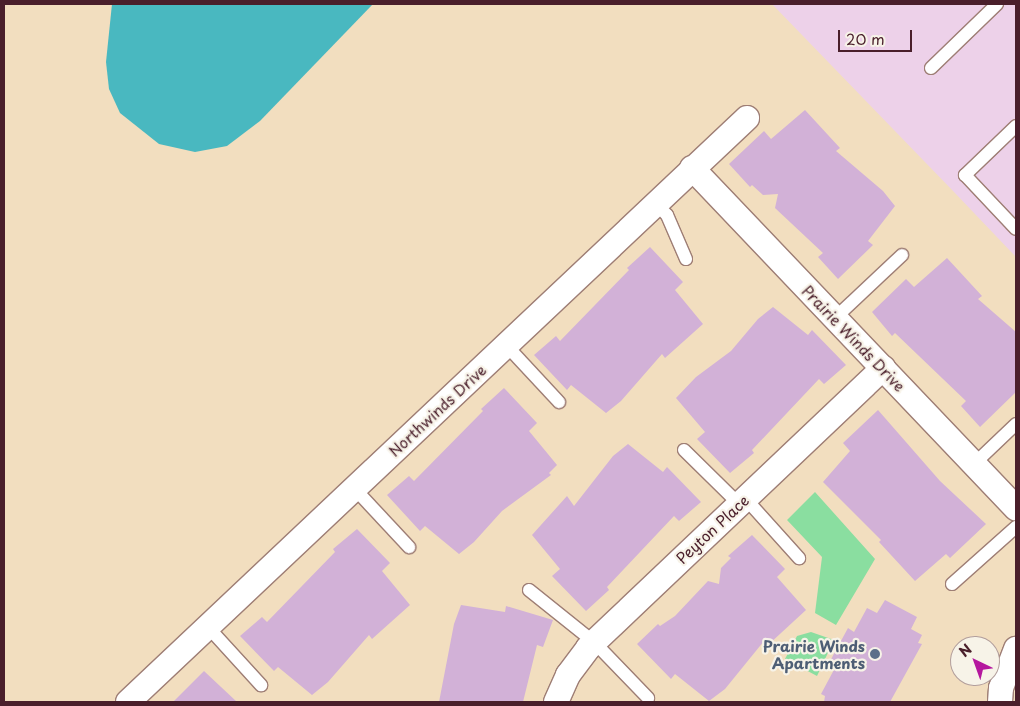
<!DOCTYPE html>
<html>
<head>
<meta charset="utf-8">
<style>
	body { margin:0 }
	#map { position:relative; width:1020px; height:706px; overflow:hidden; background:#f2debf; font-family:"Playpen Sans",sans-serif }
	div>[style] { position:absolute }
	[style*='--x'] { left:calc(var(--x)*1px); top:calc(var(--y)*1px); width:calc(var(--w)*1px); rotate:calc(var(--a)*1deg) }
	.built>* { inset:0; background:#edd1e9 }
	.green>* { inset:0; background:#8adea0 }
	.water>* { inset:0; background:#49b8c0 }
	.building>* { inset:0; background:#d2b1d7 }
	.roads { filter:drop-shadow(1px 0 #9e7e75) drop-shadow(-1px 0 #9e7e75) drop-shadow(0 1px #9e7e75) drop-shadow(0 -1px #9e7e75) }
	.lane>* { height:12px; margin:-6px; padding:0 6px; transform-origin:6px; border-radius:6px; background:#fff }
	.street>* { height:24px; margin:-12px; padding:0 12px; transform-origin:12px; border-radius:12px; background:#fff }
	.dots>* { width:14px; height:14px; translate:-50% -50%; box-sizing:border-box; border:2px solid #f7f3e8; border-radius:50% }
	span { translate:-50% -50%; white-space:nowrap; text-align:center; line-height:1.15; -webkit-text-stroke:4.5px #f7f3e8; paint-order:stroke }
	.street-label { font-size:15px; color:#4a1f2b }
	.service-label { font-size:15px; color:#4e5e75; font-weight:700 }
	.right { translate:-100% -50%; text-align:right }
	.frame { position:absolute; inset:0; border:5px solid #4a1f2b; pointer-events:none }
	.north { position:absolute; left:950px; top:636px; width:50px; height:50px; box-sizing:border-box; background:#f7f3e8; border:1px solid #b29e9c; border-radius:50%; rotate:318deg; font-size:14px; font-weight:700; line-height:20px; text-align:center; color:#4a1f2b }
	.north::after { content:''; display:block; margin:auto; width:18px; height:22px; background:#b5179e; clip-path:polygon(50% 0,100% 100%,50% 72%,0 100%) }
	.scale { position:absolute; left:838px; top:30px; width:74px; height:22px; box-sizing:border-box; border:2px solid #4a1f2b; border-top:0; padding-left:6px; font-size:15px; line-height:18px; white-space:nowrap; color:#4a1f2b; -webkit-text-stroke:4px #f7f3e8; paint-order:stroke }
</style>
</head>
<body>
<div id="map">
	<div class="built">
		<div style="clip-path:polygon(772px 4px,1016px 4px,1016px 257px,954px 192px)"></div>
	</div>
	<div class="green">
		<div style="clip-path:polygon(815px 492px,875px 559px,836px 625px,815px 613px,822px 557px,787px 520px)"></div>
		<div style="clip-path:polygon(811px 632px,834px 640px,817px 676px,785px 659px,797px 636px)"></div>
	</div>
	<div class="water">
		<div style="clip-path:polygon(112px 4px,373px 4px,260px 121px,227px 146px,195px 152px,159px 144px,120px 113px,109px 89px,106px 62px)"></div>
	</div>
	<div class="building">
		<div style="clip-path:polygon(805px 110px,840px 148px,836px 151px,883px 191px,895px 206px,868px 241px,873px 245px,838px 279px,818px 257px,823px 253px,775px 208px,778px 194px,763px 195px,752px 185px,750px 187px,729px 164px,764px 131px,771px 139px)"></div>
		<div style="clip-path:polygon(650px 247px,683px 282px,675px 290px,703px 324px,665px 358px,662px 354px,621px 401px,606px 413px,571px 385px,567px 390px,534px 355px,556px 336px,560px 341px,629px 270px,627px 268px)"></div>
		<div style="clip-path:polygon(947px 258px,982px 296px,978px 299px,1016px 332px,1016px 392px,980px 427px,961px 406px,966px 401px,895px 333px,892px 336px,872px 312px,906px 279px,914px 287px)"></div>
		<div style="clip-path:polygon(773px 307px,808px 335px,812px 330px,846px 365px,824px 384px,819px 379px,752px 450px,754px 453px,730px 473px,697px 439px,705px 432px,676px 398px,696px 377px,731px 351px,758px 319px)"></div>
		<div style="clip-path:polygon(504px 388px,537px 423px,529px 431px,557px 465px,549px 473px,551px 475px,502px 511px,474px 542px,459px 554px,425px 526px,420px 531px,387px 495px,409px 476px,414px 481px,483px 411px,481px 409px)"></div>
		<div style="clip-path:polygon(878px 410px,940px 481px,986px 524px,950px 558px,946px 554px,915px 581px,879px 542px,881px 540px,823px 482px,850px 451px,843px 443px)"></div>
		<div style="clip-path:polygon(628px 444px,663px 472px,667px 467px,701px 502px,679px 521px,674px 516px,607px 587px,609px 590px,586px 611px,552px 576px,560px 569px,532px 535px,567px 496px,574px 506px,613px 456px)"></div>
		<div style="clip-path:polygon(357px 529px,390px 563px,382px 571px,410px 605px,372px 639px,369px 635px,328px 682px,312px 695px,278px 667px,274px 671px,240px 636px,262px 617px,267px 622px,335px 552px,333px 549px)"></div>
		<div style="clip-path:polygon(752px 535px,785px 569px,777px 577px,806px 610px,768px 645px,764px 641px,725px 689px,709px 701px,675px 674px,671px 679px,637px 644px,658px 624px,660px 626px,675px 616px,708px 581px,719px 584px,721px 568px,731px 558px,728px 556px)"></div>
		<div style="clip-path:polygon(885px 600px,917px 617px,911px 629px,922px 635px,918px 643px,922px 644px,890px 702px,824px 702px,825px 696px,821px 694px,836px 666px,829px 663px,848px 628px,854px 632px,867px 608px,877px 613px)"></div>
		<div style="clip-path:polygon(461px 605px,505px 612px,506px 606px,553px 620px,543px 647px,537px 645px,523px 702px,439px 702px,454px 624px)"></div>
		<div style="clip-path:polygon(204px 671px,237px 702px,173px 702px)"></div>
	</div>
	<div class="roads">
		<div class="lane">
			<div style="--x:931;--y:68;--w:92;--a:-44.1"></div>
			<div style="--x:1016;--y:126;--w:71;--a:136.1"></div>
			<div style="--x:965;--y:175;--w:74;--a:46.6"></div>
			<div style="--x:655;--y:203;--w:17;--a:45"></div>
			<div style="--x:667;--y:215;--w:48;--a:66.6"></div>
			<div style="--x:835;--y:318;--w:92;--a:-43.2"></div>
			<div style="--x:506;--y:345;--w:78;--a:47.1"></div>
			<div style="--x:684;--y:450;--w:77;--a:44.5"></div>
			<div style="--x:974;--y:464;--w:58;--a:-43.6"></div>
			<div style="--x:354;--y:488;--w:81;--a:47"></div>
			<div style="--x:745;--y:498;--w:81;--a:48"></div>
			<div style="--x:952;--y:584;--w:86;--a:-41.7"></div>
			<div style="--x:529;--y:590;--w:83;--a:38.7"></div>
			<div style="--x:594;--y:642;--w:78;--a:46"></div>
			<div style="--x:208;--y:627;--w:79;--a:47.6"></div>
		</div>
		<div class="street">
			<div style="--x:692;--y:168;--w:470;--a:46.4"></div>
			<div style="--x:128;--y:702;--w:851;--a:-43.33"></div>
			<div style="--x:556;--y:702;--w:30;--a:-66"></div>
			<div style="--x:568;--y:675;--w:34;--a:-53"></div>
			<div style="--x:588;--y:648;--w:407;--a:-43.5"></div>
			<div style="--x:1000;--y:702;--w:14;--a:-86"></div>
			<div style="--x:1001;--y:688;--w:42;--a:-69"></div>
		</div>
	</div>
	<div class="dots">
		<div style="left:875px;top:654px;background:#5c6f8a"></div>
	</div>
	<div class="street-label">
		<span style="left:854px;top:338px;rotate:46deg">Prairie Winds Drive</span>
		<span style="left:437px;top:410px;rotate:-43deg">Northwinds Drive</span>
		<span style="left:712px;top:529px;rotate:-43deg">Peyton Place</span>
	</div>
	<div class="service-label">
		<span class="right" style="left:865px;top:654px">Prairie Winds<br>Apartments</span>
	</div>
	<div class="frame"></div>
	<div class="north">N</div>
	<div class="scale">20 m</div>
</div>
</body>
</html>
